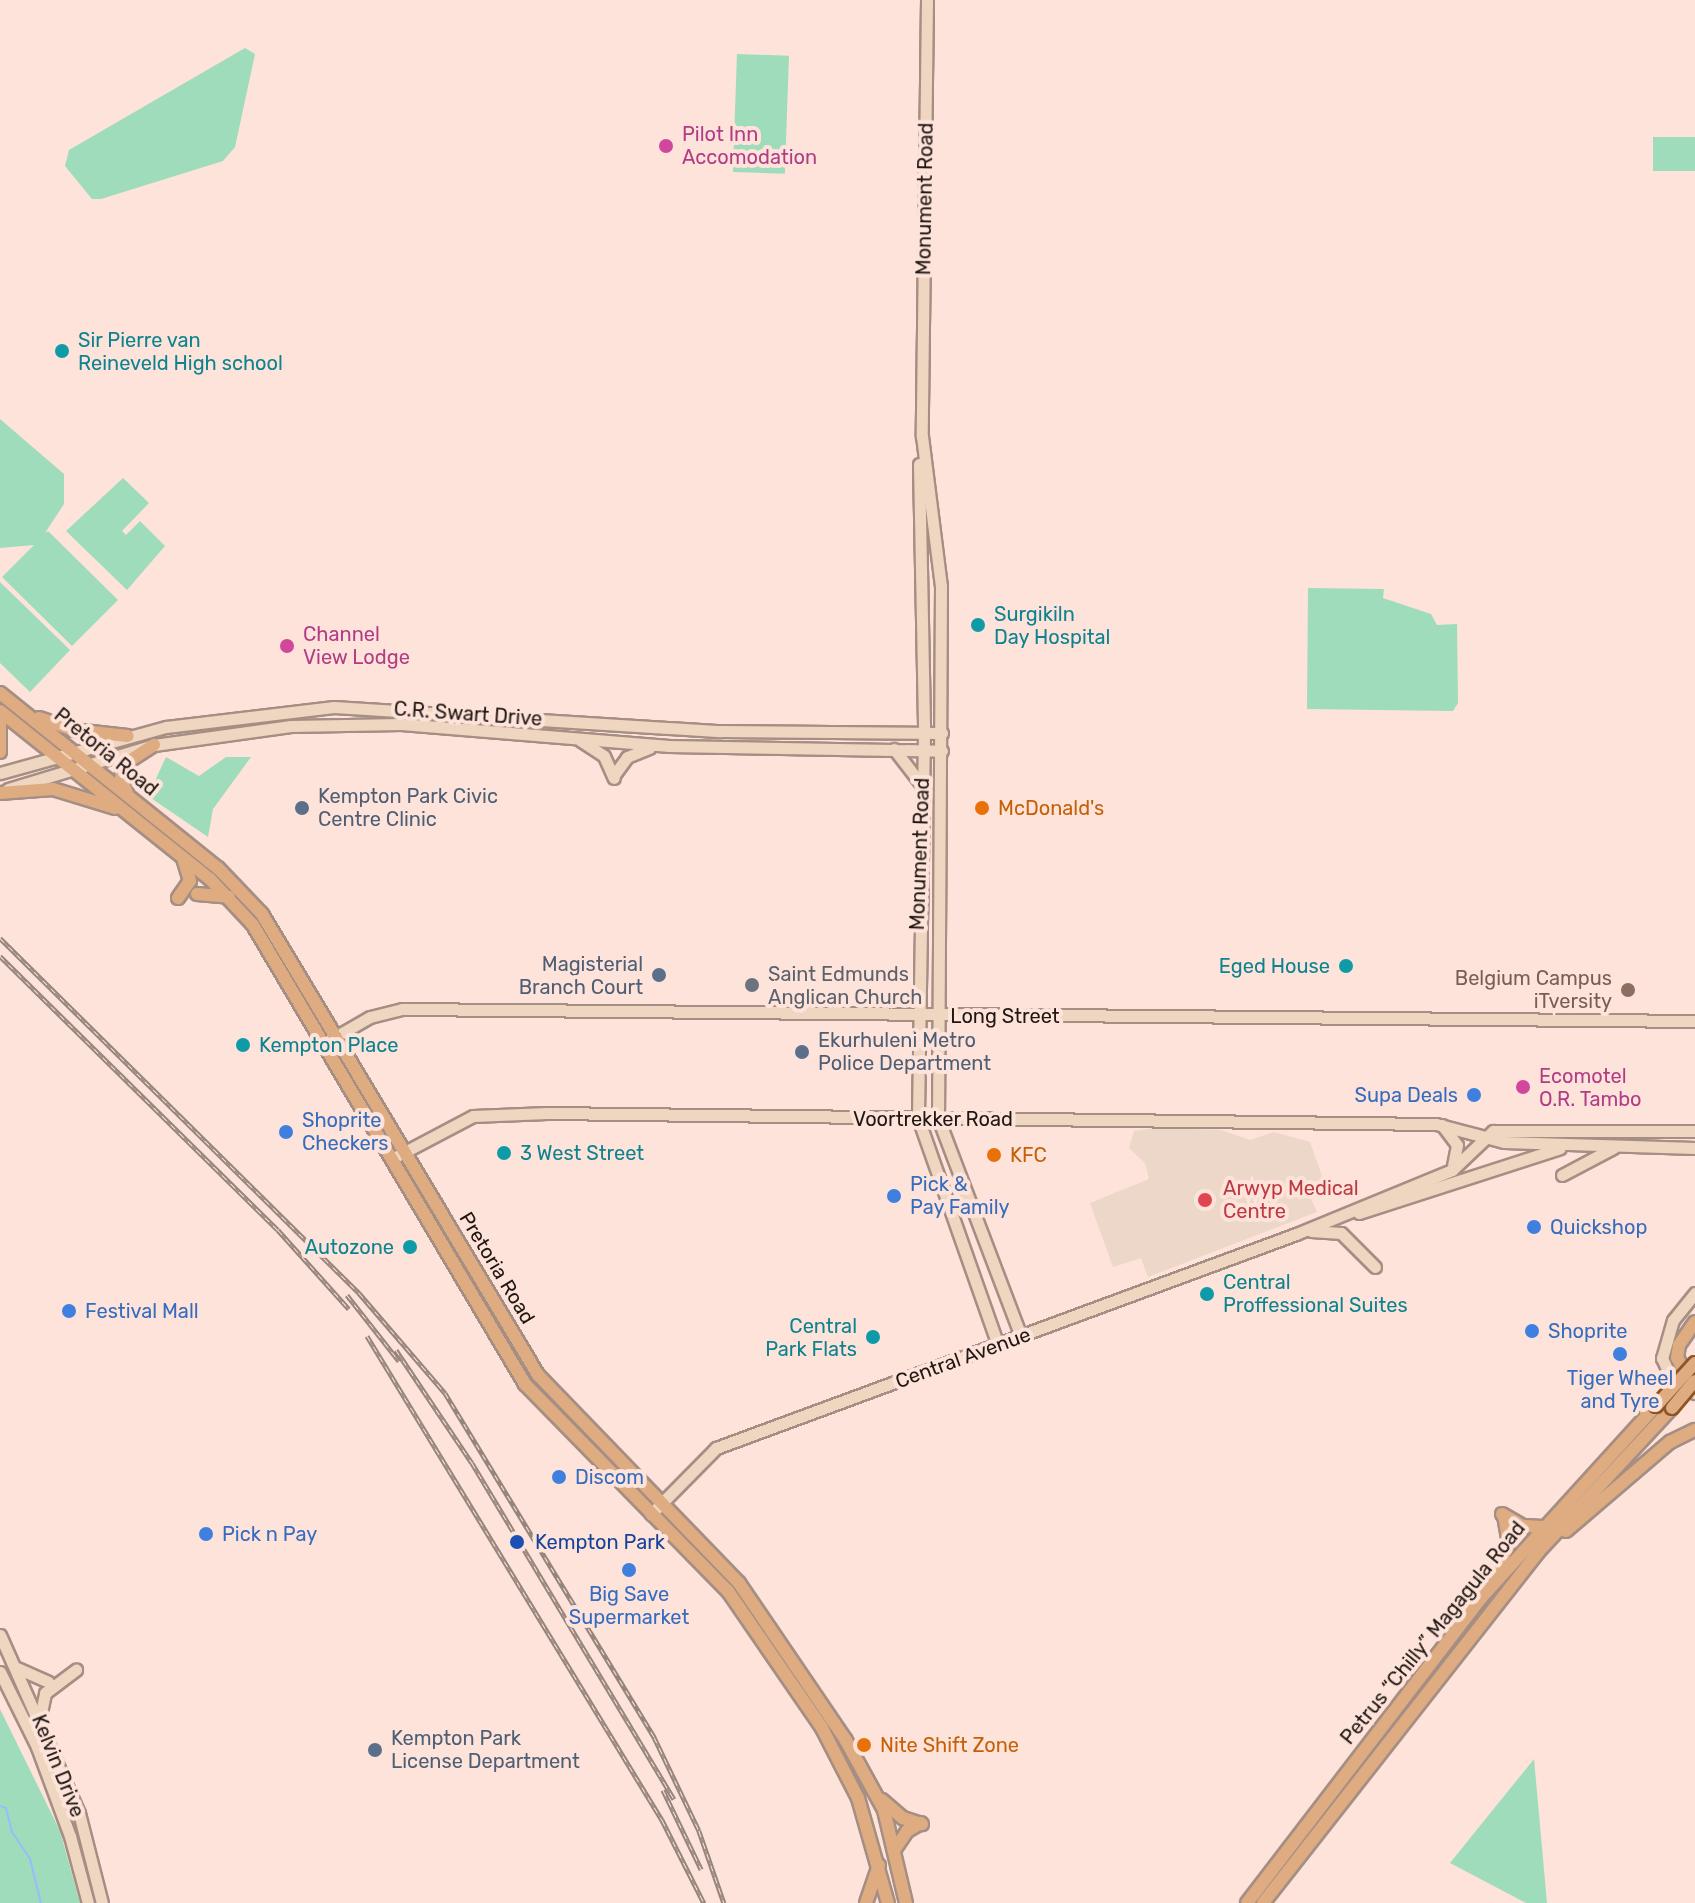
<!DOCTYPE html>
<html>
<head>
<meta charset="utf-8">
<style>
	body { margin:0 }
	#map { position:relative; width:1695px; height:1903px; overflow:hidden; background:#fde3d9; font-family:Rubik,sans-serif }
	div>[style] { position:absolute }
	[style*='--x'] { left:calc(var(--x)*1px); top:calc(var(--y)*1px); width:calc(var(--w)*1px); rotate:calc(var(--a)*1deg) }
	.medical>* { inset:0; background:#ecd7c9 }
	.green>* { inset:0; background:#9edcbb; transform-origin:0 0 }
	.stream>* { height:2px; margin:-1px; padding:0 1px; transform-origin:1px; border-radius:1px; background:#98bcfd }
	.roads { filter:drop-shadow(2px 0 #a58e84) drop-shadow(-2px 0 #a58e84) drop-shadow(0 2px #a58e84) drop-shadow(0 -2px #a58e84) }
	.secondary>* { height:11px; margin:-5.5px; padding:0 5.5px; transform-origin:5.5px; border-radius:5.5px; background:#efd6c0 }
	.primary>* { height:12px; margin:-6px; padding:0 6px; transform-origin:6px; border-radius:6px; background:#dfac82 }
	.rail>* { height:5px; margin-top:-2.5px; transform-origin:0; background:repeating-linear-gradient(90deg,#fde3d9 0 6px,#96847d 0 12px); box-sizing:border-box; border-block:2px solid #96847d }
	.bridges { filter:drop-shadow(2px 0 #8e5425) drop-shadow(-2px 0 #8e5425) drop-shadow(0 2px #8e5425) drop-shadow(0 -2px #8e5425) }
	.primary-bridge>* { height:12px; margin:-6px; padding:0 6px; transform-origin:6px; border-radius:6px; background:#dfac82 }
	.dots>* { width:22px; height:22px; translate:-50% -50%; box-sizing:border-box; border:4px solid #fde3d9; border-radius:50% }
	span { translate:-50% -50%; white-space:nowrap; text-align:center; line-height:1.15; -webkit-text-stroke:8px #fde3d9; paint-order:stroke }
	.hotel-label { font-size:20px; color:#b23c85 }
	.left { translate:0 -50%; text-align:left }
	.street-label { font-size:20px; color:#201713 }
	.culture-label { font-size:20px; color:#0d838f }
	.right { translate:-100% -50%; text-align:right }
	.service-label { font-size:20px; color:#4e5e75 }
	.food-label { font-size:20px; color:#c56008 }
	.worship-label { font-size:20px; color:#5b616d }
	.education-label { font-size:20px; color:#785e54 }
	.shop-label { font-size:20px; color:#366cbe }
	.health-label { font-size:20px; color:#be3a42 }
	.transit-label { font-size:20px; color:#164399 }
</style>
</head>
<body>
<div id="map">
	<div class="medical">
		<div style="clip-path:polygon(1154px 1128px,1221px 1130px,1250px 1140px,1274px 1132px,1310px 1142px,1326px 1187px,1310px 1196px,1317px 1212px,1148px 1277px,1141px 1258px,1113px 1267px,1090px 1203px,1149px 1179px,1145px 1163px,1129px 1148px,1134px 1131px)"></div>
	</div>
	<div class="green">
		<div style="clip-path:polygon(245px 48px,255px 54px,235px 147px,223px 161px,101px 199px,92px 199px,65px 166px,69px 150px)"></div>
		<div style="left:737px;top:54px;width:52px;height:118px;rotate:2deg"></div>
		<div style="left:1653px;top:137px;width:42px;height:34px"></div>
		<div style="clip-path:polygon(0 419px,64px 474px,64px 504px,45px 533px,48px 531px,118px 600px,72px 646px,2px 577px,34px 545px,0 548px)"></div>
		<div style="clip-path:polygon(123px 478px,149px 503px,122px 531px,126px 535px,140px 521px,165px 546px,127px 590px,66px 531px)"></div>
		<div style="clip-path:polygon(0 582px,70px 650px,30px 692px,0 663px)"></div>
		<div style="clip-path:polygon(1308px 588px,1384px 589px,1383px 598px,1431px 614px,1437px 625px,1457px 624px,1458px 703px,1453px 711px,1307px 709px)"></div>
		<div style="clip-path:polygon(166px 757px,199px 776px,226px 757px,251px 757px,213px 809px,208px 837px,148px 796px)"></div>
		<div style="clip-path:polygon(0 1709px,60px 1831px,80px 1903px,0 1903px)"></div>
		<div style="clip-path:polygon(1534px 1759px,1547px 1903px,1526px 1903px,1450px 1863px)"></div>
	</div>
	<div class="stream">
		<div style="--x:0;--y:1806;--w:6;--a:18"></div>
		<div style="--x:6;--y:1808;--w:25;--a:76"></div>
		<div style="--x:12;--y:1832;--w:32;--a:56"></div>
		<div style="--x:30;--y:1859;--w:45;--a:76"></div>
	</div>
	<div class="roads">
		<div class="secondary">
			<div style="--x:927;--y:0;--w:436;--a:90.7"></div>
			<div style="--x:922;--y:436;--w:151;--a:82.8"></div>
			<div style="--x:941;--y:586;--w:532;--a:90.32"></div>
			<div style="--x:938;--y:1118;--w:233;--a:69.2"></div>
			<div style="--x:919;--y:464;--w:270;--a:88.9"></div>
			<div style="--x:924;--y:734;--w:384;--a:90.9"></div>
			<div style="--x:918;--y:1118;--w:241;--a:70.6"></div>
			<div style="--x:581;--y:741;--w:27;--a:33"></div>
			<div style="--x:604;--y:756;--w:24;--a:66"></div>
			<div style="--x:894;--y:749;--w:44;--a:52.4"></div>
			<div style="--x:0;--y:773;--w:172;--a:-15.5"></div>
			<div style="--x:166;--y:727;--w:169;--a:-6.8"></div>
			<div style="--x:334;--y:707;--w:387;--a:3.6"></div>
			<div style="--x:720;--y:731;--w:222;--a:0.5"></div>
			<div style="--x:614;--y:775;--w:22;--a:-54"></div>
			<div style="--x:627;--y:757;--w:24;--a:-22"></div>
			<div style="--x:8;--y:789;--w:152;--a:-16.8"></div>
			<div style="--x:154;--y:745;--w:138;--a:-7.9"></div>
			<div style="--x:291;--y:726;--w:110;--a:-1"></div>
			<div style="--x:401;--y:724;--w:269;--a:4.7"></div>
			<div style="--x:669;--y:746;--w:273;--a:1"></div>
			<div style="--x:323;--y:1044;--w:54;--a:-29.9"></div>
			<div style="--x:370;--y:1017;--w:33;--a:-14"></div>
			<div style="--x:402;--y:1009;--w:1293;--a:0.53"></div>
			<div style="--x:1442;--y:1125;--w:25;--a:53"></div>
			<div style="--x:1457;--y:1145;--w:20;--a:101"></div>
			<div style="--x:397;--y:1156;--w:86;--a:-27.8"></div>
			<div style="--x:473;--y:1116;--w:74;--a:-2.3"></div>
			<div style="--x:547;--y:1113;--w:889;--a:0.71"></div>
			<div style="--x:1436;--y:1124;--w:70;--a:14.8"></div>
			<div style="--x:1504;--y:1142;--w:191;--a:1.8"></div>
			<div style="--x:1562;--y:1175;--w:58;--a:-27.9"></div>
			<div style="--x:1359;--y:1213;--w:211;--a:-17.9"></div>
			<div style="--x:1311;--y:1231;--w:30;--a:4"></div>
			<div style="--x:1341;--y:1233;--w:48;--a:45"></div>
			<div style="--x:1695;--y:1293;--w:35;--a:129"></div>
			<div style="--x:1673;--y:1320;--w:40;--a:106"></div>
			<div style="--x:1662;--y:1358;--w:21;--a:65"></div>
			<div style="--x:1671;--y:1377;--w:29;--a:34"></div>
			<div style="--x:651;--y:1514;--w:93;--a:-45.4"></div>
			<div style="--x:716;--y:1448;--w:618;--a:-20.25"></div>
			<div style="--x:1296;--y:1234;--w:169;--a:-22.3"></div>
			<div style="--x:1452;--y:1170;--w:57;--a:-43.6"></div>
			<div style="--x:1493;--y:1131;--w:202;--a:0"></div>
			<div style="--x:0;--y:1635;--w:195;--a:66.1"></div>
			<div style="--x:79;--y:1813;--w:93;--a:75.7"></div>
			<div style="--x:17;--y:1668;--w:34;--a:24"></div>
			<div style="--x:0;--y:1672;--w:84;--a:63.7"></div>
			<div style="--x:37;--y:1747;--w:95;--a:69.7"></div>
			<div style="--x:70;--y:1836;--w:69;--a:75"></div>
			<div style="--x:40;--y:1717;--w:25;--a:-78"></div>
			<div style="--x:45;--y:1693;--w:39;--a:-37"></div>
		</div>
		<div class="primary">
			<div style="--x:0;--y:693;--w:280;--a:38.8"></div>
			<div style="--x:218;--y:868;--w:64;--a:46.3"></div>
			<div style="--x:262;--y:914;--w:537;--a:59.09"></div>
			<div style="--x:538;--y:1375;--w:289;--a:46"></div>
			<div style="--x:739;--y:1583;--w:189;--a:55.8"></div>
			<div style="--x:845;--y:1739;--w:81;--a:61.2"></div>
			<div style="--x:884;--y:1810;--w:96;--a:76.7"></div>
			<div style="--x:0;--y:711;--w:269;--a:38.7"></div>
			<div style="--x:210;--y:879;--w:63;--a:46.9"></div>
			<div style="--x:253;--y:925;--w:534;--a:59.35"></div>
			<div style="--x:525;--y:1384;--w:290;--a:45.6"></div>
			<div style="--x:728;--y:1591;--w:166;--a:55.5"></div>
			<div style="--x:822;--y:1728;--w:79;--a:62.8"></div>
			<div style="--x:858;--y:1798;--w:109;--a:74.1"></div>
			<div style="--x:39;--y:718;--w:37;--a:19"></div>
			<div style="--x:74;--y:730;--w:54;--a:6.3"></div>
			<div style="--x:0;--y:721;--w:31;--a:90"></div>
			<div style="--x:0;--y:793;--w:53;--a:-4.3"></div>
			<div style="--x:53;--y:789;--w:65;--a:17"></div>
			<div style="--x:127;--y:793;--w:15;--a:-113"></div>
			<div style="--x:121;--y:779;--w:14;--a:-82"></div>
			<div style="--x:123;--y:765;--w:37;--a:-33"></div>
			<div style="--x:197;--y:894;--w:32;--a:5"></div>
			<div style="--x:178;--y:898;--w:21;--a:-55"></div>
			<div style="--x:190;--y:881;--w:24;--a:-107"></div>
			<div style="--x:1690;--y:1381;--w:26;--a:-119"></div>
			<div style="--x:1677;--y:1358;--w:13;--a:-81"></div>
			<div style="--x:1679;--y:1345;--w:28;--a:-55"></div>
			<div style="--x:1502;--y:1514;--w:24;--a:30"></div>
			<div style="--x:1523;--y:1526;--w:20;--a:3"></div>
			<div style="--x:1566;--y:1531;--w:137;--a:-40.6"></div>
			<div style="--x:1670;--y:1442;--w:28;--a:-26"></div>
			<div style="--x:1496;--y:1571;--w:30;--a:-64"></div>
			<div style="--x:1509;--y:1544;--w:28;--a:-100"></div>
			<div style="--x:882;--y:1800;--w:28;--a:41"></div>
			<div style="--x:903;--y:1818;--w:20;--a:18"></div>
			<div style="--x:895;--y:1849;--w:22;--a:-56"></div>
			<div style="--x:907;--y:1831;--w:16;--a:-30"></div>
			<div style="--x:866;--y:1903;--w:40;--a:-71.1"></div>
			<div style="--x:1247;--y:1903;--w:384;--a:-52.5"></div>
			<div style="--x:1481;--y:1598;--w:260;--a:-47.7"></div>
			<div style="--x:1263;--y:1903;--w:447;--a:-51.9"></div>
			<div style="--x:1539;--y:1551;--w:195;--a:-47.1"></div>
		</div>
	</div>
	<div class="rail">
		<div style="--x:0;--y:938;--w:505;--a:44.68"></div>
		<div style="--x:359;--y:1293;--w:132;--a:49.3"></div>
		<div style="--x:445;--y:1393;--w:403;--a:58.7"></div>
		<div style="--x:654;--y:1737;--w:104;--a:64.4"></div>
		<div style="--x:699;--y:1831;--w:76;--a:70.9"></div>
		<div style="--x:0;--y:956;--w:390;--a:44.6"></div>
		<div style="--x:278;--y:1230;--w:106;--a:48.1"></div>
		<div style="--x:347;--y:1295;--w:84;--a:51.8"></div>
		<div style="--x:367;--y:1336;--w:567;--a:58.64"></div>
		<div style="--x:662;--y:1820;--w:93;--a:63.2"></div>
		<div style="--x:396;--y:1350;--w:136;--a:56.1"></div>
		<div style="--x:472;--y:1463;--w:392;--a:59"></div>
		<div style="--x:663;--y:1790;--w:88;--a:64.3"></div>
	</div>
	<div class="bridges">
		<div class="primary-bridge">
			<div style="--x:1656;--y:1406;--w:58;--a:-47.8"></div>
			<div style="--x:1672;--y:1408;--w:35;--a:-50"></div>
		</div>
	</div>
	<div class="dots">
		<div style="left:666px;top:146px;background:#d1479c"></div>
		<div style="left:62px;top:351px;background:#0f9aa8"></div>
		<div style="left:978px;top:625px;background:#0f9aa8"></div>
		<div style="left:287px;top:646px;background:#d1479c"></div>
		<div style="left:302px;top:808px;background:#5c6f8a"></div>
		<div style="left:982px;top:808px;background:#e8710a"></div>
		<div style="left:1346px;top:966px;background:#0f9aa8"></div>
		<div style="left:659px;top:975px;background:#5c6f8a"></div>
		<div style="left:752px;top:985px;background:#6b7280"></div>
		<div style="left:1628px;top:990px;background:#8d6e63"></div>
		<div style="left:243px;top:1045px;background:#0f9aa8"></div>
		<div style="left:802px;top:1052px;background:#5c6f8a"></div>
		<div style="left:1523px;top:1087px;background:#d1479c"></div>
		<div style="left:1474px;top:1095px;background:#3f7fe0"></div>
		<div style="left:286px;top:1132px;background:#3f7fe0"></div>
		<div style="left:504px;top:1153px;background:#0f9aa8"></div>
		<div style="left:994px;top:1155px;background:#e8710a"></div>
		<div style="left:894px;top:1196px;background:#3f7fe0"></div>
		<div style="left:1205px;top:1200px;background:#e0444e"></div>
		<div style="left:1534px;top:1227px;background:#3f7fe0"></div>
		<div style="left:410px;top:1247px;background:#0f9aa8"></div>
		<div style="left:1207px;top:1294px;background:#0f9aa8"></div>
		<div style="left:69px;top:1311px;background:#3f7fe0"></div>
		<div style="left:1532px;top:1331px;background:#3f7fe0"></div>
		<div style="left:873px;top:1337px;background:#0f9aa8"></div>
		<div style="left:1620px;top:1354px;background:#3f7fe0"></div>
		<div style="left:559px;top:1477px;background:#3f7fe0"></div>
		<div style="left:206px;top:1534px;background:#3f7fe0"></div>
		<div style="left:517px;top:1542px;background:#1a4fb4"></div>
		<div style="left:629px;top:1570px;background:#3f7fe0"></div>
		<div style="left:864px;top:1745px;background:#e8710a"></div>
		<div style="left:375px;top:1750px;background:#5c6f8a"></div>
	</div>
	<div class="hotel-label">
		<span class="left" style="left:682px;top:146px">Pilot Inn<br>Accomodation</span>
		<span class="left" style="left:303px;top:646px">Channel<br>View Lodge</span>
		<span class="left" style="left:1539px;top:1088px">Ecomotel<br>O.R. Tambo</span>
	</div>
	<div class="street-label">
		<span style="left:925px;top:199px;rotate:-89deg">Monument Road</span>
		<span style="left:468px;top:714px;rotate:4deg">C.R. Swart Drive</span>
		<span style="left:106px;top:752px;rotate:39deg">Pretoria Road</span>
		<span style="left:920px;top:854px;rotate:-88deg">Monument Road</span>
		<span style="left:1005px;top:1016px">Long Street</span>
		<span style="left:933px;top:1119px">Voortrekker Road</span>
		<span style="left:497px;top:1268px;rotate:59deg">Pretoria Road</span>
		<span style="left:963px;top:1358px;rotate:-20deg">Central Avenue</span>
		<span style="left:1433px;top:1633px;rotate:-51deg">Petrus “Chilly” Magagula Road</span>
		<span style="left:58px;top:1766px;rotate:68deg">Kelvin Drive</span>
	</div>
	<div class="culture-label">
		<span class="left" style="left:78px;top:352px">Sir Pierre van<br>Reineveld High school</span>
		<span class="left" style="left:994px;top:626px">Surgikiln<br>Day Hospital</span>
		<span class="right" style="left:1330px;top:966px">Eged House</span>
		<span class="left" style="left:259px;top:1045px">Kempton Place</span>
		<span class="left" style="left:520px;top:1153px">3 West Street</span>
		<span class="right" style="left:394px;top:1247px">Autozone</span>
		<span class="left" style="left:1223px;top:1294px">Central<br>Proffessional Suites</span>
		<span class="right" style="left:857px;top:1338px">Central<br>Park Flats</span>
	</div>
	<div class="service-label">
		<span class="left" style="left:318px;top:808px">Kempton Park Civic<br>Centre Clinic</span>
		<span class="right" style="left:643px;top:976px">Magisterial<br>Branch Court</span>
		<span class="left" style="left:818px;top:1052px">Ekurhuleni Metro<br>Police Department</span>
		<span class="left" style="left:391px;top:1750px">Kempton Park<br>License Department</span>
	</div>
	<div class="food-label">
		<span class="left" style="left:998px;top:808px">McDonald's</span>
		<span class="left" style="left:1010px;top:1155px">KFC</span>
		<span class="left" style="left:880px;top:1745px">Nite Shift Zone</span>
	</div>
	<div class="worship-label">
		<span class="left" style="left:768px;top:986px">Saint Edmunds<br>Anglican Church</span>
	</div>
	<div class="education-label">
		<span class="right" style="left:1612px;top:990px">Belgium Campus<br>iTversity</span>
	</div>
	<div class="shop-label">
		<span class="right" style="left:1458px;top:1095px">Supa Deals</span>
		<span class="left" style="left:302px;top:1132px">Shoprite<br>Checkers</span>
		<span class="left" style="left:910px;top:1196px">Pick &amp;<br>Pay Family</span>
		<span class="left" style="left:1550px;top:1227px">Quickshop</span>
		<span class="left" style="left:85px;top:1311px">Festival Mall</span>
		<span class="left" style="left:1548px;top:1331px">Shoprite</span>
		<span style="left:1620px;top:1390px">Tiger Wheel<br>and Tyre</span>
		<span class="left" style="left:575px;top:1477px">Discom</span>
		<span class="left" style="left:222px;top:1534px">Pick n Pay</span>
		<span style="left:629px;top:1606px">Big Save<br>Supermarket</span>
	</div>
	<div class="health-label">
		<span class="left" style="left:1223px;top:1200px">Arwyp Medical<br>Centre</span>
	</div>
	<div class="transit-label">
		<span class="left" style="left:535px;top:1542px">Kempton Park</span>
	</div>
</div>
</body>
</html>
